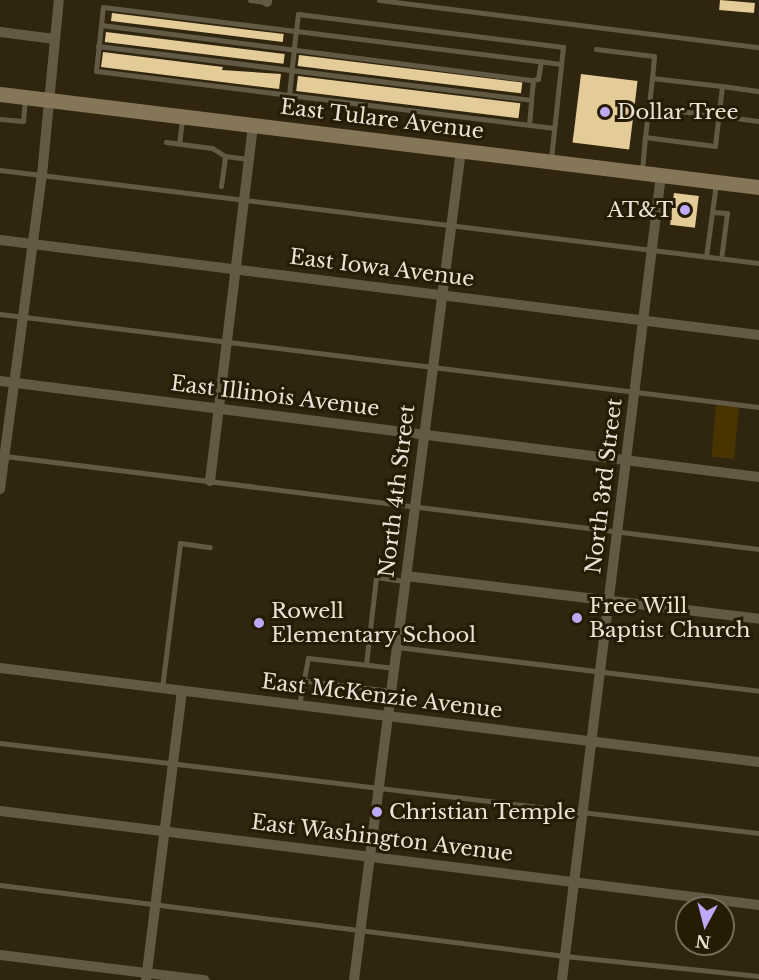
<!DOCTYPE html>
<html>
<head>
<meta charset="utf-8">
<style>
	body { margin:0 }
	#map { position:relative; width:759px; height:980px; overflow:hidden; background:#30250e; font-family:"Libre Baskerville",serif }
	div>[style] { position:absolute }
	[style*='--x'] { left:calc(var(--x)*1px); top:calc(var(--y)*1px); width:calc(var(--w)*1px); rotate:calc(var(--a)*1deg) }
	.green>* { inset:0; background:#473401; transform-origin:0 0 }
	.building>* { inset:0; background:#e4cc99; transform-origin:0 0 }
	.service>* { height:5px; margin:-2.5px; padding:0 2.5px; transform-origin:2.5px; border-radius:2.5px; background:#635a46 }
	.minor>* { height:10px; margin:-5px; padding:0 5px; transform-origin:5px; border-radius:5px; background:#635a46 }
	.secondary>* { height:15px; margin:-7.5px; padding:0 7.5px; transform-origin:7.5px; border-radius:7.5px; background:#857657 }
	.dots>* { width:16px; height:16px; translate:-50% -50%; box-sizing:border-box; border:3px solid #261c05; border-radius:50% }
	span { translate:-50% -50%; white-space:nowrap; text-align:center; line-height:1.15; -webkit-text-stroke:6px #261c05; paint-order:stroke }
	.poi-label { font-size:21px; color:#eae3d5 }
	.left { translate:0 -50%; text-align:left }
	.right { translate:-100% -50%; text-align:right }
	.street-label { font-size:21px; color:#eae3d5 }
	.north { position:absolute; left:675px; top:896px; width:60px; height:60px; box-sizing:border-box; background:#261c05; border:2px solid #746c58; border-radius:50%; rotate:187deg; font-size:16px; font-weight:700; line-height:24px; text-align:center; color:#eae3d5 }
	.north::after { content:''; display:block; margin:auto; width:21px; height:27px; background:#bda9f5; clip-path:polygon(50% 0,100% 100%,50% 72%,0 100%) }
</style>
</head>
<body>
<div id="map">
	<div class="green">
		<div style="left:716px;top:404px;width:23px;height:53px;rotate:5deg"></div>
	</div>
	<div class="building">
		<div style="left:720px;top:0;width:35px;height:10px;rotate:5deg"></div>
		<div style="left:112px;top:13px;width:173px;height:8px;rotate:7deg"></div>
		<div style="left:106px;top:32px;width:180px;height:10px;rotate:7deg"></div>
		<div style="clip-path:polygon(103px 52px,223px 67px,222px 70px,281px 74px,279px 89px,101px 67px)"></div>
		<div style="left:299px;top:55px;width:225px;height:11px;rotate:7deg"></div>
		<div style="left:581px;top:74px;width:57px;height:69px;rotate:7deg"></div>
		<div style="left:298px;top:76px;width:224px;height:15px;rotate:7deg"></div>
		<div style="left:674px;top:193px;width:25px;height:32px;rotate:7deg"></div>
	</div>
	<div class="service">
		<div style="--x:250;--y:0;--w:16;--a:7"></div>
		<div style="--x:379;--y:0;--w:383;--a:7.1"></div>
		<div style="--x:101;--y:25;--w:435;--a:7.3"></div>
		<div style="--x:533;--y:80;--w:5;--a:-11"></div>
		<div style="--x:538;--y:79;--w:18;--a:-81"></div>
		<div style="--x:98;--y:46;--w:436;--a:7.1"></div>
		<div style="--x:531;--y:100;--w:20;--a:-84"></div>
		<div style="--x:596;--y:49;--w:58;--a:6.9"></div>
		<div style="--x:654;--y:56;--w:22;--a:95"></div>
		<div style="--x:652;--y:78;--w:70;--a:6.5"></div>
		<div style="--x:722;--y:86;--w:60;--a:96.7"></div>
		<div style="--x:715;--y:146;--w:71;--a:-172.7"></div>
		<div style="--x:645;--y:137;--w:59;--a:-83.2"></div>
		<div style="--x:722;--y:86;--w:37;--a:8"></div>
		<div style="--x:289;--y:95;--w:267;--a:7.1"></div>
		<div style="--x:649;--y:107;--w:111;--a:7.3"></div>
		<div style="--x:0;--y:119;--w:23;--a:5"></div>
		<div style="--x:23;--y:121;--w:22;--a:-85"></div>
		<div style="--x:529;--y:125;--w:25;--a:-85"></div>
		<div style="--x:166;--y:142;--w:46;--a:7.4"></div>
		<div style="--x:212;--y:148;--w:15;--a:32"></div>
		<div style="--x:179;--y:144;--w:26;--a:-83"></div>
		<div style="--x:551;--y:159;--w:113;--a:-83.9"></div>
		<div style="--x:563;--y:47;--w:267;--a:-172.9"></div>
		<div style="--x:298;--y:14;--w:34;--a:97"></div>
		<div style="--x:294;--y:48;--w:47;--a:96.1"></div>
		<div style="--x:289;--y:95;--w:194;--a:-172.9"></div>
		<div style="--x:96;--y:71;--w:64;--a:-83.8"></div>
		<div style="--x:103;--y:7;--w:194;--a:7.1"></div>
		<div style="--x:296;--y:31;--w:267;--a:7.1"></div>
		<div style="--x:0;--y:170;--w:765;--a:6.99"></div>
		<div style="--x:642;--y:171;--w:34;--a:-85"></div>
		<div style="--x:221;--y:186;--w:30;--a:-82"></div>
		<div style="--x:225;--y:156;--w:24;--a:7"></div>
		<div style="--x:712;--y:212;--w:15;--a:4"></div>
		<div style="--x:727;--y:213;--w:46;--a:97.4"></div>
		<div style="--x:706;--y:257;--w:75;--a:-82.3"></div>
		<div style="--x:0;--y:314;--w:765;--a:6.99"></div>
		<div style="--x:5;--y:456;--w:760;--a:7.03"></div>
		<div style="--x:397;--y:647;--w:365;--a:6.9"></div>
		<div style="--x:366;--y:664;--w:88;--a:-83.4"></div>
		<div style="--x:376;--y:577;--w:30;--a:8"></div>
		<div style="--x:306;--y:681;--w:86;--a:6.7"></div>
		<div style="--x:162;--y:688;--w:146;--a:-82.9"></div>
		<div style="--x:180;--y:543;--w:30;--a:8"></div>
		<div style="--x:299;--y:705;--w:48;--a:-79.2"></div>
		<div style="--x:308;--y:658;--w:87;--a:6.6"></div>
		<div style="--x:0;--y:743;--w:764;--a:6.76"></div>
		<div style="--x:0;--y:885;--w:569;--a:7.16"></div>
		<div style="--x:565;--y:956;--w:195;--a:5.9"></div>
	</div>
	<div class="minor">
		<div style="--x:267;--y:2;--w:2;--a:-90"></div>
		<div style="--x:0;--y:32;--w:55;--a:7.3"></div>
		<div style="--x:0;--y:240;--w:765;--a:7.13"></div>
		<div style="--x:0;--y:381;--w:765;--a:7.21"></div>
		<div style="--x:210;--y:481;--w:359;--a:-83.1"></div>
		<div style="--x:0;--y:489;--w:317;--a:-82.4"></div>
		<div style="--x:42;--y:175;--w:176;--a:-84.5"></div>
		<div style="--x:406;--y:576;--w:356;--a:6.9"></div>
		<div style="--x:0;--y:668;--w:765;--a:7.06"></div>
		<div style="--x:0;--y:811;--w:765;--a:7.06"></div>
		<div style="--x:0;--y:955;--w:206;--a:7"></div>
		<div style="--x:146;--y:980;--w:291;--a:-82.9"></div>
		<div style="--x:354;--y:980;--w:837;--a:-82.65"></div>
		<div style="--x:562;--y:980;--w:811;--a:-82.99"></div>
	</div>
	<div class="secondary">
		<div style="--x:0;--y:94;--w:765;--a:6.99"></div>
	</div>
	<div class="dots">
		<div style="left:605px;top:112px;background:#bda9f5"></div>
		<div style="left:685px;top:210px;background:#bda9f5"></div>
		<div style="left:577px;top:618px;background:#bda9f5"></div>
		<div style="left:259px;top:623px;background:#bda9f5"></div>
		<div style="left:377px;top:812px;background:#bda9f5"></div>
	</div>
	<div class="poi-label">
		<span class="left" style="left:617px;top:112px">Dollar Tree</span>
		<span class="right" style="left:673px;top:210px">AT&amp;T</span>
		<span class="left" style="left:589px;top:618px">Free Will<br>Baptist Church</span>
		<span class="left" style="left:271px;top:623px">Rowell<br>Elementary School</span>
		<span class="left" style="left:389px;top:812px">Christian Temple</span>
	</div>
	<div class="street-label">
		<span style="left:382px;top:119px;rotate:7deg">East Tulare Avenue</span>
		<span style="left:382px;top:268px;rotate:7deg">East Iowa Avenue</span>
		<span style="left:275px;top:396px;rotate:7deg">East Illinois Avenue</span>
		<span style="left:604px;top:486px;rotate:-83deg">North 3rd Street</span>
		<span style="left:397px;top:491px;rotate:-83deg">North 4th Street</span>
		<span style="left:382px;top:696px;rotate:7deg">East McKenzie Avenue</span>
		<span style="left:382px;top:838px;rotate:7deg">East Washington Avenue</span>
	</div>
	<div class="north">N</div>
</div>
</body>
</html>
